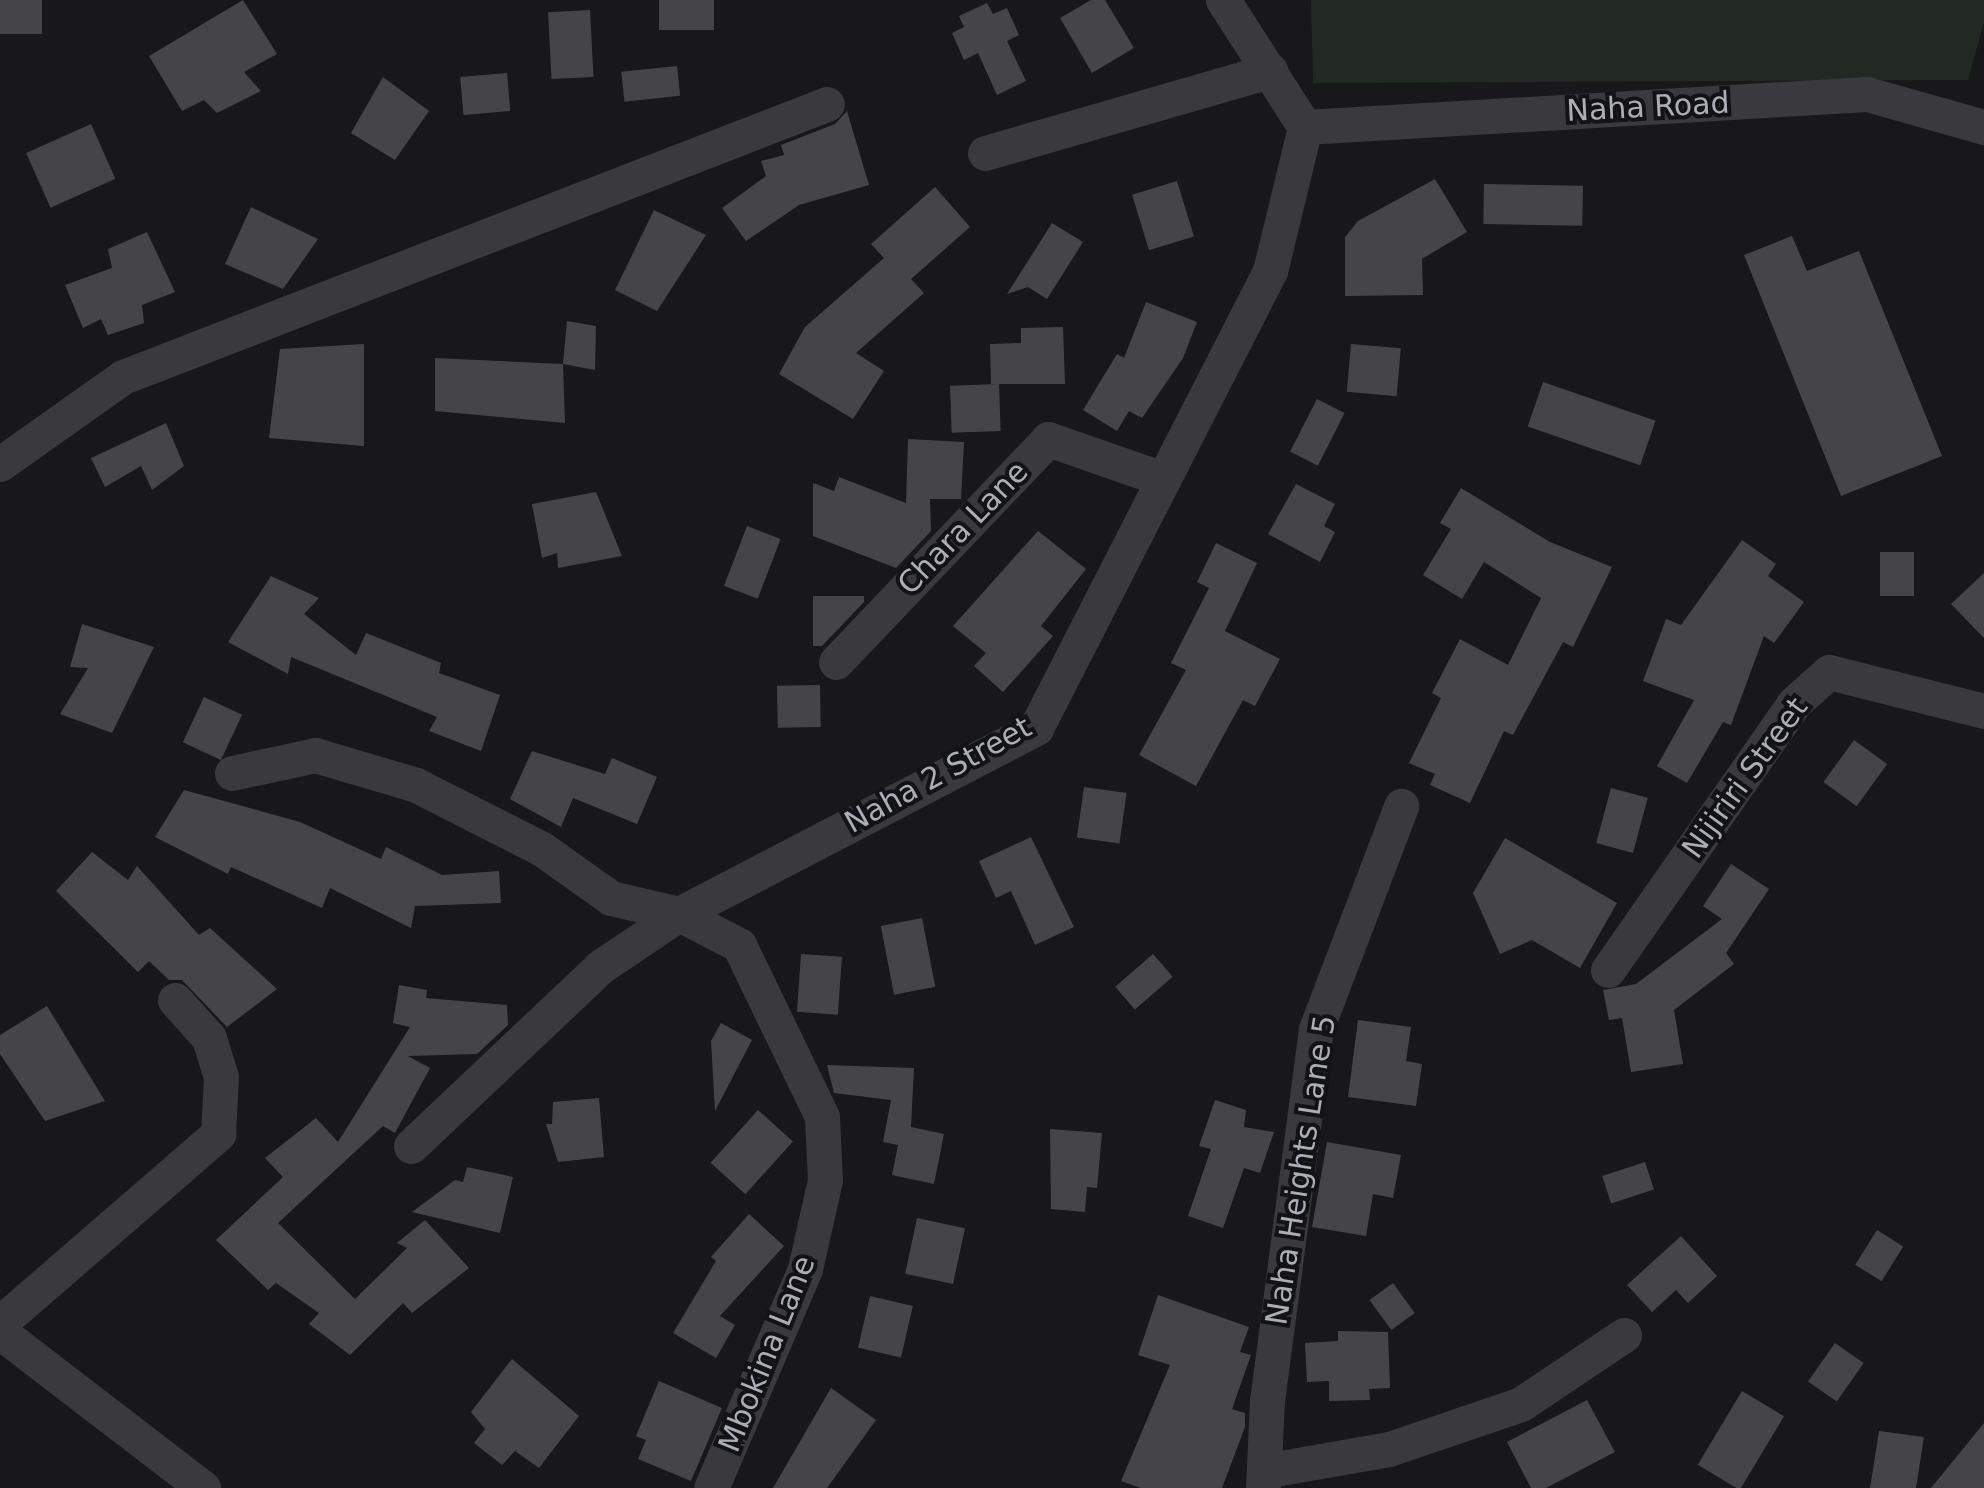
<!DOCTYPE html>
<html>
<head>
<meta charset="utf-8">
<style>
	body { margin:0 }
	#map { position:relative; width:1984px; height:1488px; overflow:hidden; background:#181719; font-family:"DejaVu Sans",sans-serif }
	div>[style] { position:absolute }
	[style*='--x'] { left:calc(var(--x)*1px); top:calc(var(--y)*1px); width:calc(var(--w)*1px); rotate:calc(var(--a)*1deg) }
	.green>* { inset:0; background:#222923 }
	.building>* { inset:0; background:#454549; transform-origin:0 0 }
	.minor>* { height:35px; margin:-17.5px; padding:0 17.5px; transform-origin:17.5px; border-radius:17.5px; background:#39393e }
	span { translate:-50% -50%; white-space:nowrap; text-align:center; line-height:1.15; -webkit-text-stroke:8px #131214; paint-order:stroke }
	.street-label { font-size:30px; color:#abaeb7 }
</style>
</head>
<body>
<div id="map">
	<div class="green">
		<div style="clip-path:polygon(1311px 0,1984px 0,1984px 22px,1968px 80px,1313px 83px)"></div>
	</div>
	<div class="building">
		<div style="left:0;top:0;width:42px;height:34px"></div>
		<div style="clip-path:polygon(243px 0,277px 54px,244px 72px,261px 91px,217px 113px,204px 100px,182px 111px,149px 56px)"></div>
		<div style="left:659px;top:0;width:55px;height:30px"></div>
		<div style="clip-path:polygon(1091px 0,1105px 0,1134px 48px,1092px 73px,1060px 18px)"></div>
		<div style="clip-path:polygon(987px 3px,993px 14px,1007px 8px,1019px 35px,1007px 41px,1026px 81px,997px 95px,978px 53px,964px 60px,952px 33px,964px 27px,959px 16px)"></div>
		<div style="left:590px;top:10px;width:67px;height:42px;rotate:87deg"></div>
		<div style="left:677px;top:66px;width:30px;height:56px;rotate:84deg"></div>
		<div style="left:507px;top:73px;width:38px;height:47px;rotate:85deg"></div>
		<div style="clip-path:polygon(383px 77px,429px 111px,395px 160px,351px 133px)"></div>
		<div style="clip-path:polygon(847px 111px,869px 185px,799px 205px,746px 241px,722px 208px,766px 176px,761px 161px,784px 155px,781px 145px,835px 124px)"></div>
		<div style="left:91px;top:124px;width:60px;height:71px;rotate:66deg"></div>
		<div style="clip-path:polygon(1435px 179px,1467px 232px,1422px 259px,1423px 295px,1345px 296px,1345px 237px,1358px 221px)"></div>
		<div style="left:1177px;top:181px;width:58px;height:47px;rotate:73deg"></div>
		<div style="left:1484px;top:184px;width:99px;height:40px;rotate:1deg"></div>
		<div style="clip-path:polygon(935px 187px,970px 227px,911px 279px,924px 293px,856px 353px,884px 371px,853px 419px,779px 374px,805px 327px,884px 258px,871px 244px)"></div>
		<div style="clip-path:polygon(251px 207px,318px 239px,283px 289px,225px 264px)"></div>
		<div style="clip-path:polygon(654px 210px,706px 235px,657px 311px,615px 290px)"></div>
		<div style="clip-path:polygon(1052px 223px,1083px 242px,1047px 299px,1028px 287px,1007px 294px)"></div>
		<div style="clip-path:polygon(147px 232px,175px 292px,142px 305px,144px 323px,108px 335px,101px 319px,83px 328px,65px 285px,112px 268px,108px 249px)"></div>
		<div style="clip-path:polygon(1792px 236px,1807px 271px,1859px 251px,1942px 456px,1841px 496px,1744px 255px)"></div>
		<div style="clip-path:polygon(1146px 302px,1197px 322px,1183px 358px,1142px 418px,1129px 411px,1117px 431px,1083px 410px,1117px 354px,1124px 358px)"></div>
		<div style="clip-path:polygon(567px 321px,596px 326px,595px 370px,563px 364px)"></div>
		<div style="clip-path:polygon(1063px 327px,1065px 384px,991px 384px,990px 344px,1021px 343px,1021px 328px)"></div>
		<div style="clip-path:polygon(364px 344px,364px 446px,269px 438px,280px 349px)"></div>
		<div style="left:1351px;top:344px;width:50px;height:48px;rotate:5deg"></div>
		<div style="clip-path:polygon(435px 358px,563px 364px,565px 423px,435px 411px)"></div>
		<div style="left:1543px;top:382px;width:119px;height:47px;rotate:19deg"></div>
		<div style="left:999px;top:384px;width:47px;height:49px;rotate:88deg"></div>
		<div style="left:1317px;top:399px;width:31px;height:59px;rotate:27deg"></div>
		<div style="clip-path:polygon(166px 423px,184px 466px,152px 490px,141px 466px,105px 487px,91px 458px)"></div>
		<div style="clip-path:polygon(908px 439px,964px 442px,961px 499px,930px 499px,931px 531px,896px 568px,813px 536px,813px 483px,834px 491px,839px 477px,906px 503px)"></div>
		<div style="clip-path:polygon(1296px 484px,1335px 504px,1324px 526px,1335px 532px,1320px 562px,1268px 534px)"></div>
		<div style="clip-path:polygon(1461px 488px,1550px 542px,1612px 567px,1573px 647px,1563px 642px,1513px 735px,1504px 731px,1470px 803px,1430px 785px,1435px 774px,1409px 763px,1441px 698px,1432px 693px,1460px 639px,1508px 665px,1541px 598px,1484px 562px,1462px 599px,1423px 575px,1451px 529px,1440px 523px)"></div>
		<div style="clip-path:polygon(596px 492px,622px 556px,558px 568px,557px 553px,542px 558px,532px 504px)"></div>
		<div style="left:747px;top:526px;width:36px;height:64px;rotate:21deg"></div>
		<div style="clip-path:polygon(1038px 531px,1086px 569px,1041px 626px,1053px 636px,1003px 692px,974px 666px,986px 653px,953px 626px)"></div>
		<div style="clip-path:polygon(1742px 540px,1776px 564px,1768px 576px,1804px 602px,1774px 643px,1764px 636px,1731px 725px,1723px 722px,1687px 783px,1657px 766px,1694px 700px,1643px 681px,1666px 619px,1681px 625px)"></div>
		<div style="clip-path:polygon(1216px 543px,1257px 563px,1225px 631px,1280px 659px,1255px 706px,1243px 700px,1196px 786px,1139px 755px,1186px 670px,1171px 663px,1209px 588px,1197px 582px)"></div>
		<div style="left:1880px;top:552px;width:34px;height:44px"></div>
		<div style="clip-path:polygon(1984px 573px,1984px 638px,1951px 604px)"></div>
		<div style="clip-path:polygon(271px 576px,319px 598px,304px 614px,356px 655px,366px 633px,441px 663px,439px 673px,500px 695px,481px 751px,429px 731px,437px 717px,291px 657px,288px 674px,228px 642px)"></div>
		<div style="clip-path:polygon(813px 596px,864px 596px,864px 602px,822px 646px,813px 646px)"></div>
		<div style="clip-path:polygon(82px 624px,154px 647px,112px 733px,60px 714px,88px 668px,70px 667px)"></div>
		<div style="left:820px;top:685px;width:42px;height:43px;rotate:89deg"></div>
		<div style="left:204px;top:697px;width:42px;height:50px;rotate:25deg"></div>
		<div style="left:1854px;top:740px;width:41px;height:52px;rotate:36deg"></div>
		<div style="clip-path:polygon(532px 751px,605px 774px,612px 758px,657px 777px,637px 824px,573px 798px,561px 827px,510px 799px)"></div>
		<div style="left:1084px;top:787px;width:43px;height:51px;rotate:8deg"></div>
		<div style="left:1611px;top:788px;width:38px;height:57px;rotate:15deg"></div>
		<div style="clip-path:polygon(184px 790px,300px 822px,381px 859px,386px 847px,442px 875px,499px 871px,501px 903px,415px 906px,411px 928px,330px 888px,322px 908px,231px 867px,228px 874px,155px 837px)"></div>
		<div style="clip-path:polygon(1031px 837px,1074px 927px,1035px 945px,1011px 891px,996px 898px,979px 861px)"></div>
		<div style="clip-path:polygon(1505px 838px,1617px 903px,1580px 968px,1532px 940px,1500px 954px,1473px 893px)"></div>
		<div style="clip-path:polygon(92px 852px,128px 880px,137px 866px,199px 935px,210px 928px,277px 989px,227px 1027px,182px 980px,169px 980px,149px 961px,138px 972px,56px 891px)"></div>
		<div style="clip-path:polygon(1731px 864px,1769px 889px,1726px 953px,1734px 964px,1674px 1010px,1683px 1064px,1631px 1072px,1622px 1018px,1609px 1020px,1603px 990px,1636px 984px,1722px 919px,1703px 906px)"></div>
		<div style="left:922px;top:918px;width:70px;height:42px;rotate:79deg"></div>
		<div style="left:801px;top:954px;width:41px;height:58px;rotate:4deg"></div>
		<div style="left:1153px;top:954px;width:30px;height:50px;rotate:49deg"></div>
		<div style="clip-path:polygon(399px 985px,427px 990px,426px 998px,507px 1005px,508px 1025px,477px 1054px,408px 1056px,430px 1068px,395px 1133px,383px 1126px,278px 1223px,355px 1299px,407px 1248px,397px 1243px,425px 1220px,469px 1268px,412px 1313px,403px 1303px,350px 1355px,309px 1324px,319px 1313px,276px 1283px,268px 1290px,216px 1240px,283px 1177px,265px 1158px,316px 1118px,338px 1142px,410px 1027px,393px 1023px)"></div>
		<div style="clip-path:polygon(47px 1006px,105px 1101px,45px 1121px,0 1054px,0 1035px)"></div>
		<div style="clip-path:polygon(1358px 1020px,1411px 1027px,1406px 1061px,1422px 1064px,1416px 1106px,1348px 1097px)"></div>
		<div style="clip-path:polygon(721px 1023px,752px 1040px,715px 1111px,711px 1041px)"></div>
		<div style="clip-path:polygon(827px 1065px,914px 1068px,911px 1127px,944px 1134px,934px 1184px,892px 1175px,898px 1145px,883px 1142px,891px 1100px,834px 1093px)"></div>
		<div style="clip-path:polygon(599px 1098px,604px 1157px,558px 1162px,546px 1124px,552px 1124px,553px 1102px)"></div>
		<div style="clip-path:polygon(1215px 1100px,1246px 1110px,1244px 1127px,1274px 1132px,1260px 1173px,1244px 1168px,1223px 1228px,1188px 1216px,1211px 1149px,1199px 1146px)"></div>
		<div style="left:758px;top:1110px;width:47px;height:71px;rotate:42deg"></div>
		<div style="clip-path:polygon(1050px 1129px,1102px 1133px,1097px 1188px,1087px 1187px,1085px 1212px,1051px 1209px)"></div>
		<div style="clip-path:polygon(1327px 1142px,1401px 1155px,1393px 1198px,1373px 1194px,1366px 1236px,1312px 1227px)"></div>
		<div style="left:1645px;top:1162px;width:29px;height:45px;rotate:72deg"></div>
		<div style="clip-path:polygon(467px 1167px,513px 1177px,500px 1233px,412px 1212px,455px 1180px,463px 1182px)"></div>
		<div style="clip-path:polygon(749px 1214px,784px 1246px,720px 1316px,735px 1325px,716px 1358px,673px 1333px,716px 1261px,711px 1257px)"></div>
		<div style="left:917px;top:1218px;width:49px;height:57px;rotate:12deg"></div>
		<div style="left:1877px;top:1230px;width:31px;height:41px;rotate:32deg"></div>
		<div style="clip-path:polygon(1681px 1236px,1717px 1276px,1688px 1303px,1676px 1290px,1652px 1312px,1627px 1285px)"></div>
		<div style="left:1393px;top:1283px;width:37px;height:29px;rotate:54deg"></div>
		<div style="clip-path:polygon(1158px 1295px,1249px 1327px,1240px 1352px,1251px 1355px,1232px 1409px,1245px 1413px,1245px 1427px,1222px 1488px,1141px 1488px,1121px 1481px,1170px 1365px,1138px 1355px)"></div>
		<div style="left:870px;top:1296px;width:44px;height:53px;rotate:13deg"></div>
		<div style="clip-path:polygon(1338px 1331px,1388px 1332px,1390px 1388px,1369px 1389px,1370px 1400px,1329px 1401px,1329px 1381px,1307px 1382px,1305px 1343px,1338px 1341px)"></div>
		<div style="left:1835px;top:1343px;width:35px;height:47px;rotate:35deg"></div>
		<div style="clip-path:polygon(512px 1359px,579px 1416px,539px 1468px,515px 1451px,502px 1465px,474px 1443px,485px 1429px,471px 1412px)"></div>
		<div style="clip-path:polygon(659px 1381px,722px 1408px,691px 1481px,638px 1459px,646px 1440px,636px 1436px)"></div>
		<div style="clip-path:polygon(831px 1388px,876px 1420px,827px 1488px,773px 1488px)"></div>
		<div style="left:1742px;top:1391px;width:49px;height:86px;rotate:31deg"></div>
		<div style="clip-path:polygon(1587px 1400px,1615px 1452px,1546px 1488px,1531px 1488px,1507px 1442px)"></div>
		<div style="clip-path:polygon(1984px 1423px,1984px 1488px,1931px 1488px)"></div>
		<div style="clip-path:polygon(1879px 1431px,1924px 1437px,1916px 1488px,1870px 1488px)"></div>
	</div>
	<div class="minor">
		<div style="--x:1223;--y:0;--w:151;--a:57.2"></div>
		<div style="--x:1305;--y:127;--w:563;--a:-3.36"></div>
		<div style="--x:1867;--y:94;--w:122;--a:15.8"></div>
		<div style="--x:985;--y:153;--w:297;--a:-16.1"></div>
		<div style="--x:0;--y:464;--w:151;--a:-35.3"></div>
		<div style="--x:123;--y:377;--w:755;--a:-21.2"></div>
		<div style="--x:836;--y:662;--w:308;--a:-46.4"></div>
		<div style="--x:1048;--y:439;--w:122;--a:19.2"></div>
		<div style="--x:232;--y:773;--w:85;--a:-12.2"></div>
		<div style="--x:315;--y:755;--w:105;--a:16.5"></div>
		<div style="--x:416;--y:785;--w:141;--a:26.9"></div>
		<div style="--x:542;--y:849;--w:85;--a:35.4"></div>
		<div style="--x:611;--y:898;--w:70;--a:13.2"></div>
		<div style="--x:679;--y:914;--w:68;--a:27.3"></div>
		<div style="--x:739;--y:945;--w:191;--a:64.2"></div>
		<div style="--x:822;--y:1117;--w:63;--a:87.3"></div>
		<div style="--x:825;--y:1180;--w:91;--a:102.7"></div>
		<div style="--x:805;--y:1269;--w:238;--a:113.2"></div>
		<div style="--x:1608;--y:970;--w:325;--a:-55.1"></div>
		<div style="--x:1794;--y:703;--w:47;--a:-41.5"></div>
		<div style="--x:1829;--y:672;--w:160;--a:14.1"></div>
		<div style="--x:411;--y:1146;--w:260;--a:-43.4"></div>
		<div style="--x:600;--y:967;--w:95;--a:-33.9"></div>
		<div style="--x:679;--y:914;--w:403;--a:-27.5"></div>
		<div style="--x:1036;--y:728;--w:513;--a:-62.89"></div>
		<div style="--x:1270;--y:271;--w:148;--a:-76.3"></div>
		<div style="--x:0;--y:1323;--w:289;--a:-40.9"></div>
		<div style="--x:218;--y:1134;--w:57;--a:-87"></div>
		<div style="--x:221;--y:1077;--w:41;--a:-107.1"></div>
		<div style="--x:209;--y:1038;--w:51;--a:-131.8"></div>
		<div style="--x:0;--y:1332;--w:256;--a:37.5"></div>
		<div style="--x:1264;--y:1471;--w:127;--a:-10"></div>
		<div style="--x:1389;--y:1449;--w:139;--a:-18.8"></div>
		<div style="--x:1521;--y:1404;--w:124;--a:-33.8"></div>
		<div style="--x:1263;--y:1488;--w:87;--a:-87.4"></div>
		<div style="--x:1267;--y:1401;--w:375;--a:-82.5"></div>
		<div style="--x:1316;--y:1029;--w:239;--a:-69.1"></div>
	</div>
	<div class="street-label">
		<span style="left:1648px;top:107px;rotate:-3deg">Naha Road</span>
		<span style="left:963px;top:528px;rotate:-46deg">Chara Lane</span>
		<span style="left:938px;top:775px;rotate:-29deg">Naha 2 Street</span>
		<span style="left:1745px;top:778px;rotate:-54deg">Nijiriri Street</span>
		<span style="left:1301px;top:1170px;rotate:-81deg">Naha Heights Lane 5</span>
		<span style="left:767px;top:1354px;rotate:-68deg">Mbokina Lane</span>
	</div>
</div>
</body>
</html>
